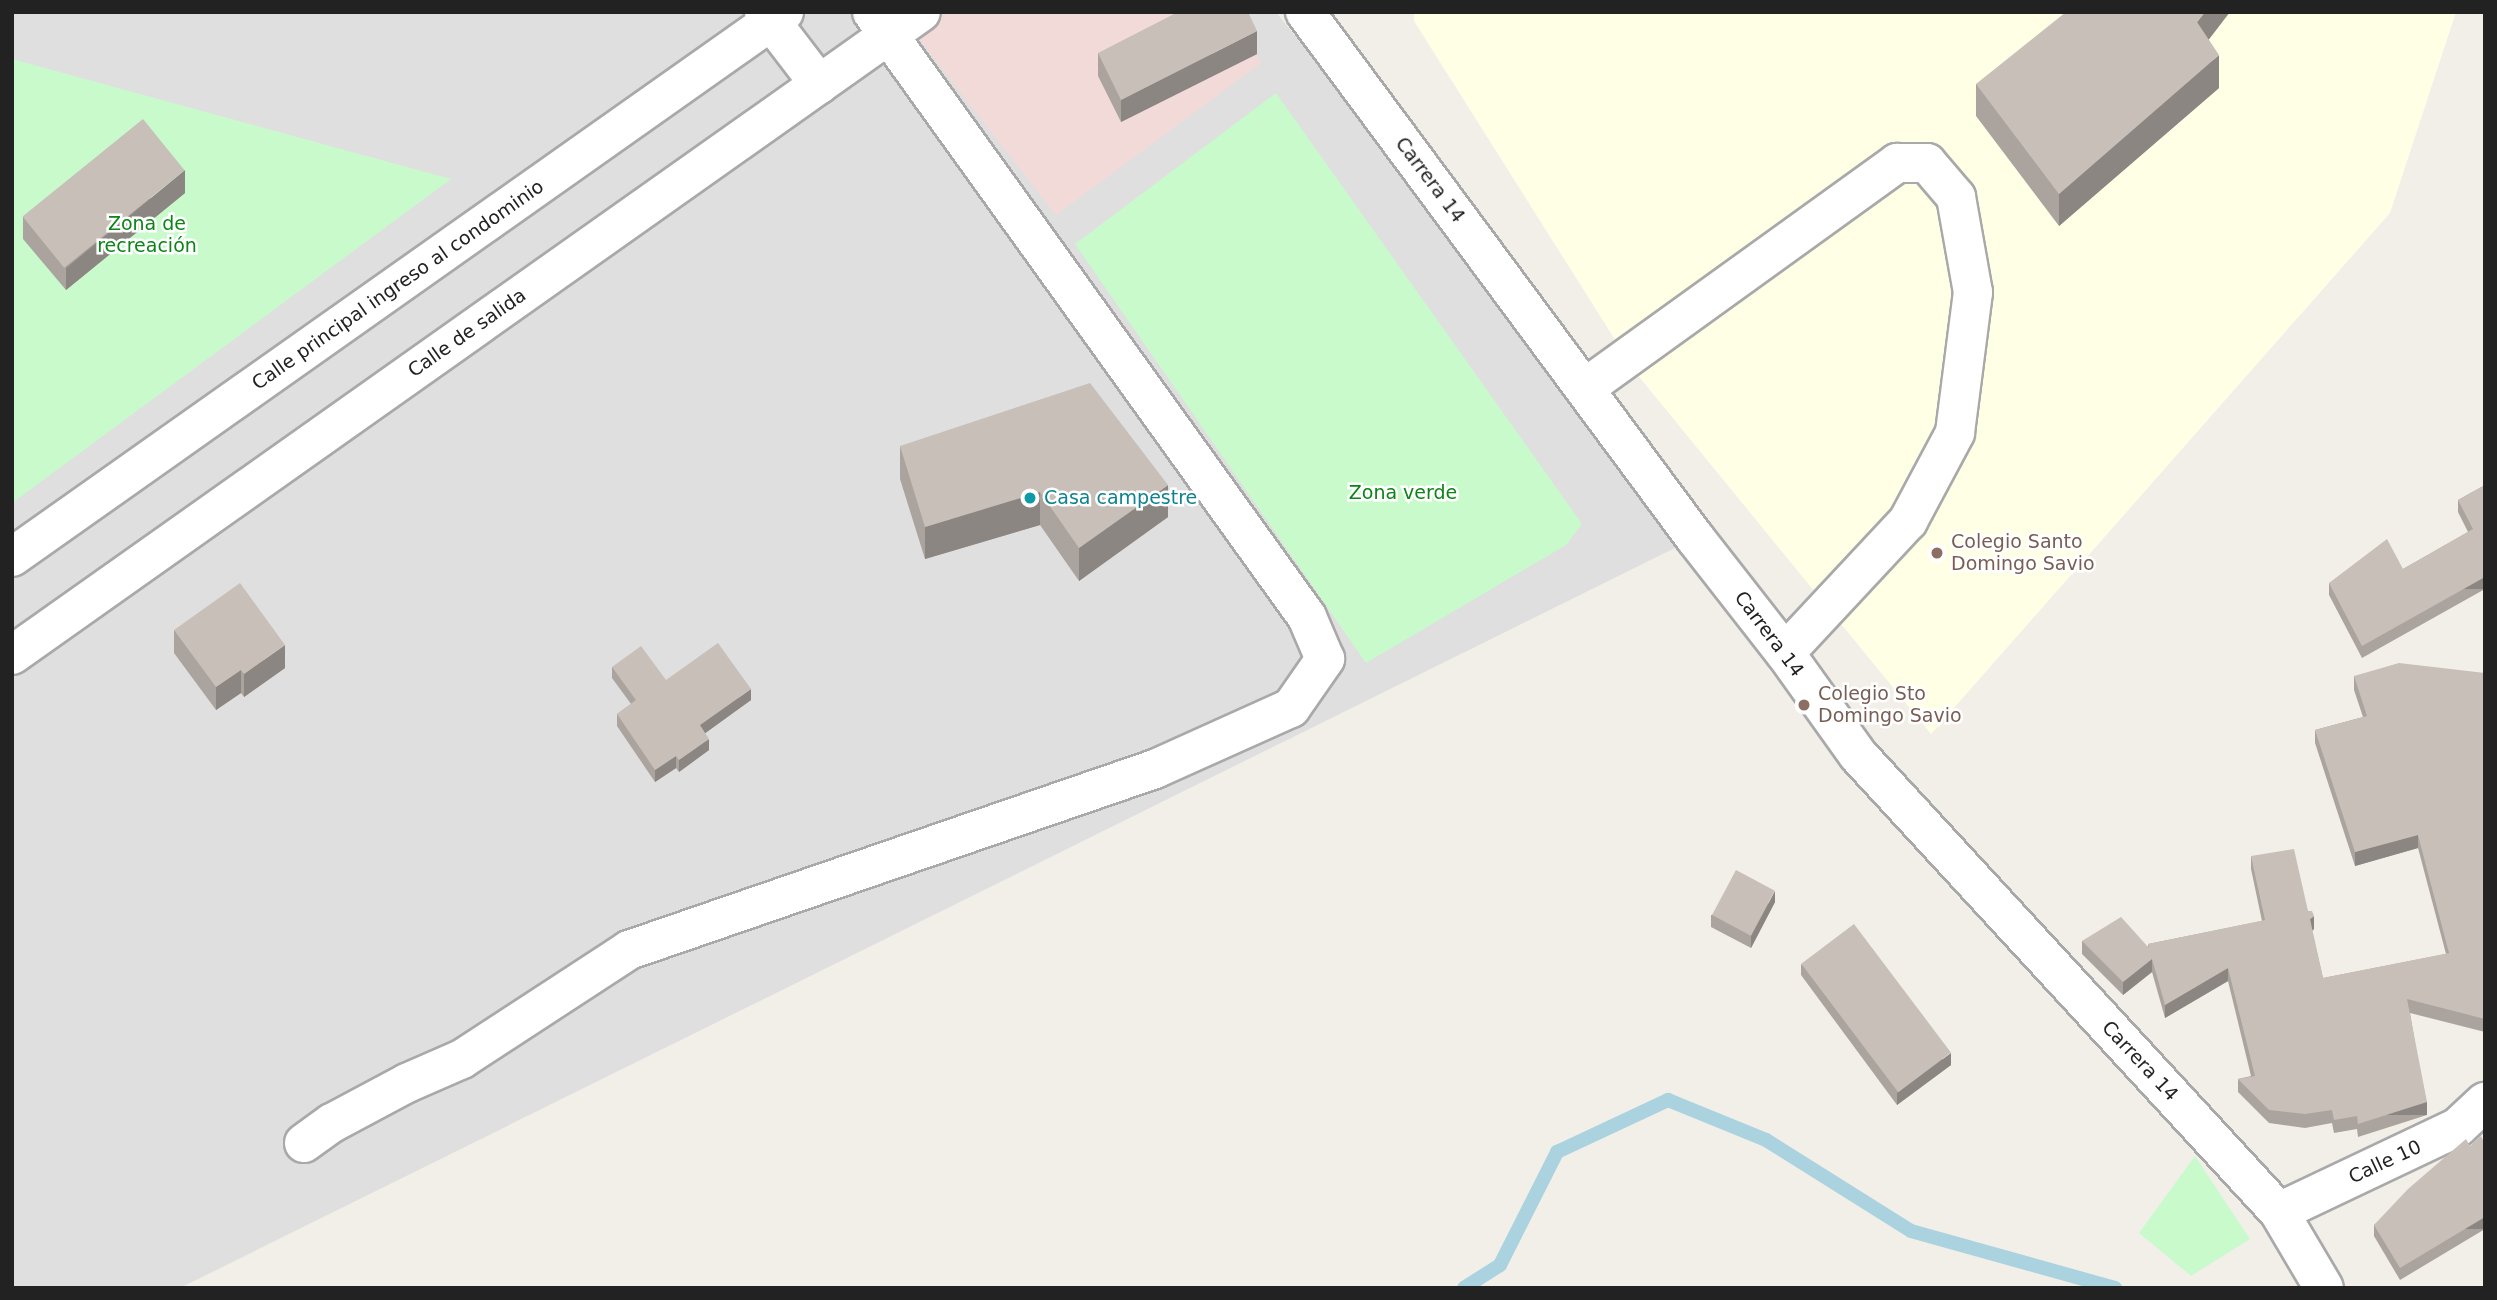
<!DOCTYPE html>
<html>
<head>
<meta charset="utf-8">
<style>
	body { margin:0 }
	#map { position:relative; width:2497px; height:1300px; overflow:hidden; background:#f2efe9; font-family:"DejaVu Sans",sans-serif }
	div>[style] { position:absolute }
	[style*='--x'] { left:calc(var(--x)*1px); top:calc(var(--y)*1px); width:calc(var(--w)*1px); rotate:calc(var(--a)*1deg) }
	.residential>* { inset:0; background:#e0dfdf }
	.commercial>* { inset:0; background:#f2dad9 }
	.education>* { inset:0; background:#ffffe5 }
	.park>* { inset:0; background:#c8facc }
	.stream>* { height:14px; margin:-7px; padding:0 7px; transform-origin:7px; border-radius:7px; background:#aad3df }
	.roads { filter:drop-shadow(2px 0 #a9a9a9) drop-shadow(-2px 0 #a9a9a9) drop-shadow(0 2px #a9a9a9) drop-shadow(0 -2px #a9a9a9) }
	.minor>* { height:38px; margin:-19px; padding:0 19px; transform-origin:19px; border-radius:19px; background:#fff }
	.wall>* { inset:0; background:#aba49e }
	.shaded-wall>* { inset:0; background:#8b8681; transform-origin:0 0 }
	.building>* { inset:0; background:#c7bfb8; transform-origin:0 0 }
	.dots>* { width:19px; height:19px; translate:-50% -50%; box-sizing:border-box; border:4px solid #fff; border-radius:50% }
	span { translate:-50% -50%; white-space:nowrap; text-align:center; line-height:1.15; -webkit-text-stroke:5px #fff; paint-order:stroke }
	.street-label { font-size:19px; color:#222 }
	.park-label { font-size:19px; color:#0c8416 }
	.culture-label { font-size:19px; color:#0d838f }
	.left { translate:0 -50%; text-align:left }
	.education-label { font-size:19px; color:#785e54 }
	.frame { position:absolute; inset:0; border:14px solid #222; pointer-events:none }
</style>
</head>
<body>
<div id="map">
	<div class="residential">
		<div style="clip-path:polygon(12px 12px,1276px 12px,1695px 538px,180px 1288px,12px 1288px)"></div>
	</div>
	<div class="commercial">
		<div style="clip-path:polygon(944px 12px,1236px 12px,1261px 63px,1056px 215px,916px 35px)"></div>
	</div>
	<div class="education">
		<div style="clip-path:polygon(1414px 12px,2456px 12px,2390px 213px,1931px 734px,1636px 373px,1414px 21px)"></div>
	</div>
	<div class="park">
		<div style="clip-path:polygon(12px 59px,451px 179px,12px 503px)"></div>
		<div style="clip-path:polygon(1276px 93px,1582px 524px,1566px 545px,1366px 663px,1075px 244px)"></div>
		<div style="clip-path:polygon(2195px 1156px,2250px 1239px,2191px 1276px,2139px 1233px)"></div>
	</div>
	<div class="stream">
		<div style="--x:1464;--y:1288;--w:43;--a:-32.6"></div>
		<div style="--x:1500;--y:1265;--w:127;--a:-63.2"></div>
		<div style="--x:1557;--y:1152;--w:123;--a:-25.1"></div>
		<div style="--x:1668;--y:1100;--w:106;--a:22.2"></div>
		<div style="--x:1766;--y:1140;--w:171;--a:32.1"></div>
		<div style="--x:1911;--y:1231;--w:212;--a:15.6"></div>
	</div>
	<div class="roads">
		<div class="minor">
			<div style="--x:764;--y:12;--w:91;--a:52.6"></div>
			<div style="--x:1305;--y:12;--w:655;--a:53.45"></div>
			<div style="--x:1695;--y:538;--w:146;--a:52"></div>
			<div style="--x:1785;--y:653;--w:125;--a:54.4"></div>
			<div style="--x:1858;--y:755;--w:621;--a:47.35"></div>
			<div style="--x:2279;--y:1212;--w:88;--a:59.4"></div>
			<div style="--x:1585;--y:388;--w:385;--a:-35.8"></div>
			<div style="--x:1897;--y:163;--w:30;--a:0"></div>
			<div style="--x:1927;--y:163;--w:45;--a:49.5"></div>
			<div style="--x:1956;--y:197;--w:97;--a:79.9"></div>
			<div style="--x:1973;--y:292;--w:142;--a:97.3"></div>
			<div style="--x:1955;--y:433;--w:100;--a:118.1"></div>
			<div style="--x:1908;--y:521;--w:180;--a:133"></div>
			<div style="--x:12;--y:557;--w:945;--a:-35.22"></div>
			<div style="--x:12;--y:655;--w:1113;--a:-35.27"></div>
			<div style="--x:304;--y:1143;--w:34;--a:-36"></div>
			<div style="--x:332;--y:1123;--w:85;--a:-28.1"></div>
			<div style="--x:407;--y:1083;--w:60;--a:-23.6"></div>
			<div style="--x:462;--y:1059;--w:199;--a:-33.1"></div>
			<div style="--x:629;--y:950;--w:556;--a:-18.99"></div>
			<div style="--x:1155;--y:769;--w:149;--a:-24.2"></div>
			<div style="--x:1291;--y:708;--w:60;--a:-55.2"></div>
			<div style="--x:1325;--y:659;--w:46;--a:-113.2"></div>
			<div style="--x:1307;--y:617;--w:745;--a:-125.72"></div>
			<div style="--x:2279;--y:1212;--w:198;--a:-25.4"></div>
			<div style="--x:2458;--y:1127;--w:37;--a:-43"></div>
		</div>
	</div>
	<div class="wall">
		<div style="clip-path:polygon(2209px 40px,2219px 88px,2059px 226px,1976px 116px,1976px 84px)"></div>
		<div style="clip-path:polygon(1098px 53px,1257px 54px,1121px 122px,1098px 76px)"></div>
		<div style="clip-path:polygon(185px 193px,66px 290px,23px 239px,23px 217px)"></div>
		<div style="clip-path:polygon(900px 446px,1168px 517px,1079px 581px,1040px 525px,925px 559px,900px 479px)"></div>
		<div style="clip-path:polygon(2485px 485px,2485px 589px,2362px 658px,2329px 595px,2329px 583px,2403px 569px,2468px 532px,2458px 512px,2458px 500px)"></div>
		<div style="clip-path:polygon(174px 630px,285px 668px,244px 697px,241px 693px,216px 710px,174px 653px)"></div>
		<div style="clip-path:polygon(612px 667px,666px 680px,751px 700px,705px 733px,709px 750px,679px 772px,676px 768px,655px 782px,617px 726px,617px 714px,631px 704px,612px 678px)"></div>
		<div style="clip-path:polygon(2485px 673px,2485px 1032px,2410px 1013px,2427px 1115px,2358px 1137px,2357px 1129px,2334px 1133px,2332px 1123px,2305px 1128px,2269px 1123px,2238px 1092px,2238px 1079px,2251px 1076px,2228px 981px,2165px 1018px,2152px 972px,2123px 995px,2082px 954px,2082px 941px,2148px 947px,2148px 944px,2262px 921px,2251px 869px,2251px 856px,2308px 911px,2314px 929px,2312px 931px,2323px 978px,2446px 954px,2418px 848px,2355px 866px,2315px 743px,2315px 730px,2363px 717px,2354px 690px,2354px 676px)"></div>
		<div style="clip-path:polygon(1775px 902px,1751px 948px,1711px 927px,1711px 915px)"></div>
		<div style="clip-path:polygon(1801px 964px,1951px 1065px,1897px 1105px,1801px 975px)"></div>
		<div style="clip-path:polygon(2485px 1144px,2485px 1229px,2400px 1280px,2374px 1236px,2374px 1225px,2470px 1146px)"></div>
	</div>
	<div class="shaded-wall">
		<div style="clip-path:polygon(2205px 12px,2230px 12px,2197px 55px,2197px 22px)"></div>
		<div style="clip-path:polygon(1257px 31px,1257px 54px,1121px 122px,1121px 100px)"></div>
		<div style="clip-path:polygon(2219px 55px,2219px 88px,2059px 226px,2059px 194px)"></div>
		<div style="clip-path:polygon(185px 170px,185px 193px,66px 290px,66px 268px)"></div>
		<div style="clip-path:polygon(1168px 485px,1168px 517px,1079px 581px,1079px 548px)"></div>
		<div style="clip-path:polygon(1040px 492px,1040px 525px,925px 559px,925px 527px)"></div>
		<div style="left:2485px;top:577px;width:12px;height:141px;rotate:90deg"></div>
		<div style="clip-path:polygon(285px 645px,285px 668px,244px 697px,244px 674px)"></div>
		<div style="clip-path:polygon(241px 670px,241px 693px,216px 710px,216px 687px)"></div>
		<div style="clip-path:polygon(751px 689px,751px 700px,700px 737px,700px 725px)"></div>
		<div style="clip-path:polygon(709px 739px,709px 750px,679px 772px,679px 760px)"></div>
		<div style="clip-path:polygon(676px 756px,676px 768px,655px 782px,655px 770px)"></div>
		<div style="clip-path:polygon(2418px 835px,2418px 848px,2355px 866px,2355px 852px)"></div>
		<div style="clip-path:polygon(1775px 891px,1775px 902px,1751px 948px,1751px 936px)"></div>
		<div style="clip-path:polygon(2314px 916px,2314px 929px,2310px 932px,2310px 919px)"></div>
		<div style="clip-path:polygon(2152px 959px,2152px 972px,2123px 995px,2123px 982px)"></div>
		<div style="clip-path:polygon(2228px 968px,2228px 981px,2165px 1018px,2165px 1005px)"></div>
		<div style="clip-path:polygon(1951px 1053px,1951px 1065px,1897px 1105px,1897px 1093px)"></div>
		<div style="left:2427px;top:1102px;width:13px;height:72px;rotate:90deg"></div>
		<div style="left:2485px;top:1217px;width:12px;height:99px;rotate:90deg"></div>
	</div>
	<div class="building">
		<div style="clip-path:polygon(1178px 12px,1248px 12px,1257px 31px,1121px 100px,1098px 53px)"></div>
		<div style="clip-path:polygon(2066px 12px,2205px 12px,2197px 22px,2219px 55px,2059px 194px,1976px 84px)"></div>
		<div style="left:143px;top:119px;width:66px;height:155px;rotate:51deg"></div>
		<div style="clip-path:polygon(1090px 383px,1168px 485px,1079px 548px,1040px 492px,925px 527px,900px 446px)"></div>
		<div style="clip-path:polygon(2485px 485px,2485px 577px,2362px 646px,2329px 583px,2387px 539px,2403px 569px,2473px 529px,2458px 500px)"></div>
		<div style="clip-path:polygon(240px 583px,285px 645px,244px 674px,241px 670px,216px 687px,174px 630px)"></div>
		<div style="clip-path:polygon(718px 643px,751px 689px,700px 725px,709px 739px,679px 760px,676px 756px,655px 770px,617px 714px,636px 700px,612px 667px,641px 646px,666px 680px)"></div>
		<div style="clip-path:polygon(2399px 663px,2485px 673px,2485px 1019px,2407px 999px,2427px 1102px,2358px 1124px,2357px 1116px,2334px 1120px,2332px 1110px,2305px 1114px,2269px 1110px,2238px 1079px,2255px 1076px,2228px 968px,2165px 1005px,2152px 959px,2123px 982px,2082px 941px,2121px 917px,2149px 948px,2148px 944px,2265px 920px,2251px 856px,2294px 849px,2308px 911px,2312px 911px,2314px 916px,2310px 919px,2323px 978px,2449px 953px,2418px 835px,2355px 852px,2315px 730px,2367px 716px,2354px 676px)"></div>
		<div style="left:1736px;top:870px;width:44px;height:51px;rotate:28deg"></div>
		<div style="left:1854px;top:924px;width:161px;height:66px;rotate:53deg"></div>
		<div style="clip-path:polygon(2481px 1136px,2485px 1144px,2485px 1217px,2400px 1268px,2374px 1225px,2408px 1189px,2466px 1139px,2470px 1146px)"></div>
	</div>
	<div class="dots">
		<div style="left:1030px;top:498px;background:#0f9aa8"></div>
		<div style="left:1937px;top:553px;background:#8d6e63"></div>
		<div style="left:1804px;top:705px;background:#8d6e63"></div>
	</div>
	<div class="street-label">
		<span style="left:1430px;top:180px;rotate:53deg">Carrera 14</span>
		<span style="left:398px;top:285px;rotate:-35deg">Calle principal ingreso al condominio</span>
		<span style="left:467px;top:333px;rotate:-35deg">Calle de salida</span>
		<span style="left:1769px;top:634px;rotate:53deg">Carrera 14</span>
		<span style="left:2140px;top:1061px;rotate:47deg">Carrera 14</span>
		<span style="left:2385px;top:1162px;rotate:-25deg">Calle 10</span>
	</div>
	<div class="park-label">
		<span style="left:147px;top:235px">Zona de<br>recreación</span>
		<span style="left:1403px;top:493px">Zona verde</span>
	</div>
	<div class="culture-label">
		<span class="left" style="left:1044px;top:498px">Casa campestre</span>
	</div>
	<div class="education-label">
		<span class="left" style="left:1951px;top:553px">Colegio Santo<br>Domingo Savio</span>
		<span class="left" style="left:1818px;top:705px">Colegio Sto<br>Domingo Savio</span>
	</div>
	<div class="frame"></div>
</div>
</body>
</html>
